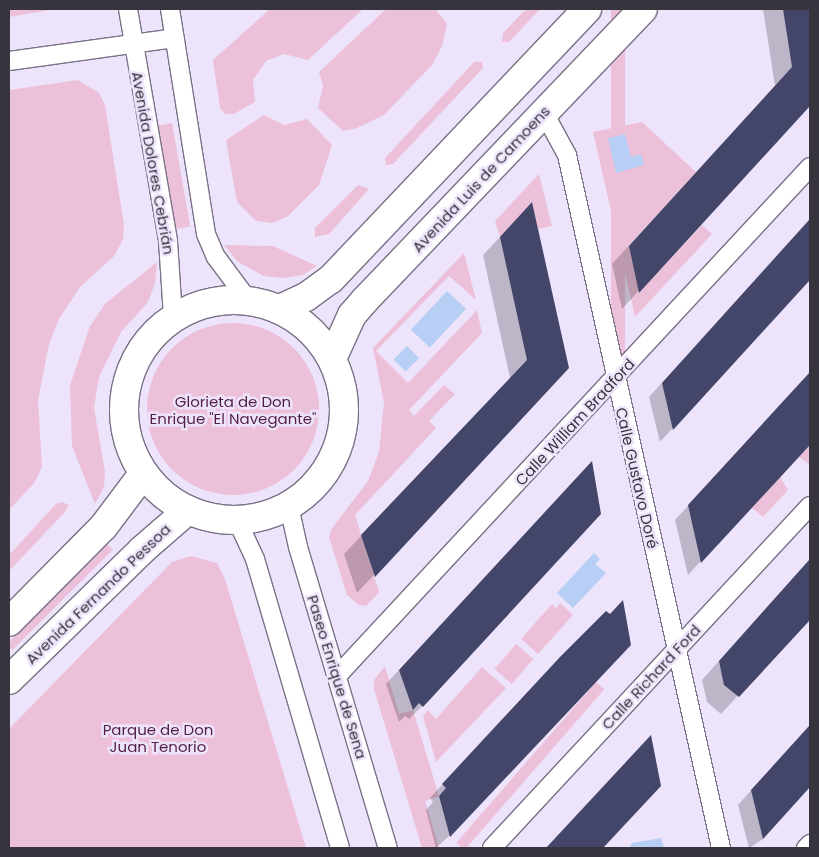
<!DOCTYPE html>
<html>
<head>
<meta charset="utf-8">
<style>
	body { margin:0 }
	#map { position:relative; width:819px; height:857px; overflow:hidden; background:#ede4fc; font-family:Poppins,sans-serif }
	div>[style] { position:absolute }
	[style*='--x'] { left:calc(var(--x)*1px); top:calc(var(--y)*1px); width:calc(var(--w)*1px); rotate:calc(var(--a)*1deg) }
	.green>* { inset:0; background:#ecc0d8; transform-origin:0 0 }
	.round { border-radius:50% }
	.water>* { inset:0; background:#b7cef5; transform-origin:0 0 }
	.shadow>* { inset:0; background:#0003 }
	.building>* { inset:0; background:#434569 }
	.roads { filter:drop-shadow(1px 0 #797186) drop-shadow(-1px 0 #797186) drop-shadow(0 1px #797186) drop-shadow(0 -1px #797186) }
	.street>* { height:18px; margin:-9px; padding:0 9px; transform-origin:9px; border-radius:9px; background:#fff }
	.primary>* { height:28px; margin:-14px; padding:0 14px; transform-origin:14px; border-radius:14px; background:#fff }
	.primary>.ring { margin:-14px; padding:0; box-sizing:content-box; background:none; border:28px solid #fff; border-radius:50% }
	span { translate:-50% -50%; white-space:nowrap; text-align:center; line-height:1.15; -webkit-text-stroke:5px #ede4fc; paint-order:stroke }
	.street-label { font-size:15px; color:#38343d }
	.park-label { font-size:15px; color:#531f40 }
	.frame { position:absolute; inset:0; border:10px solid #38343d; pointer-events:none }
</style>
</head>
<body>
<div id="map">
	<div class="green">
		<div style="clip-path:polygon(9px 9px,56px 9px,9px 17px)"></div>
		<div style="clip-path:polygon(270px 9px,363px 9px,308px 60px,284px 54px,266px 61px,253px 80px,255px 102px,234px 114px,225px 114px,220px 108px,213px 60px)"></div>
		<div style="clip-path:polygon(386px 9px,435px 9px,447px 24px,442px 46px,432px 65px,384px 115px,357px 128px,343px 131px,318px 108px,323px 86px,319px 72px)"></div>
		<div style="clip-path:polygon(526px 9px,540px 9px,509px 42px,502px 42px,503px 33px)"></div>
		<div style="left:611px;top:9px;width:14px;height:371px"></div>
		<div style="clip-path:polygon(474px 62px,482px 62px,483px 68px,393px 164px,386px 165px,385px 158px)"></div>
		<div style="clip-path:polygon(78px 80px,99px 93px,105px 105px,124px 225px,123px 239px,115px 255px,80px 287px,59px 319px,49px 344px,38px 400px,42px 467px,35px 482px,9px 510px,9px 90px)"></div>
		<div style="clip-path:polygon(264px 115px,284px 125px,307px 119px,332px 145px,319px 185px,288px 216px,272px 223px,256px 221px,237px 202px,226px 140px)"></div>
		<div style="clip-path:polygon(642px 122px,696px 172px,629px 245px,639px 293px,702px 225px,712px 234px,635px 317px,593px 132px)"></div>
		<div style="left:172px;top:123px;width:105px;height:16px;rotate:80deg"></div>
		<div style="clip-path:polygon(539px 174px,552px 226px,538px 229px,532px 202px,500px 237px,495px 221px)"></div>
		<div style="clip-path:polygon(358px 185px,369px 189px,329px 234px,315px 237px,315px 228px)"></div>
		<div style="clip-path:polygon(224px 245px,273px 246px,317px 266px,303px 275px,283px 278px,264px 276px,238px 262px)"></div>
		<div style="clip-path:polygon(464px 253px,476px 300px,449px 276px,376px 351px,408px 383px,477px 310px,482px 333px,409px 410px,414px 416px,444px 385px,455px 394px,429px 421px,436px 428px,355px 515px,379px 592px,366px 606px,359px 605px,347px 595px,329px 537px,332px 528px,368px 481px,379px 452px,384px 403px,373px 348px)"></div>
		<div style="clip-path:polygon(157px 262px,155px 283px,148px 302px,121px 332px,99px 377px,94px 408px,105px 472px,104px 487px,95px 504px,72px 446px,70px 385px,90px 326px,106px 303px)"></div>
		<div class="round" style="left:147px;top:323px;width:172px;height:172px"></div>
		<div style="clip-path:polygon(810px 445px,810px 465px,799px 457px)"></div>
		<div style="clip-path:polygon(780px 477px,788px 490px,763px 517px,752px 508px)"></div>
		<div style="clip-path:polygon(62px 502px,69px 505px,64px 513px,9px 571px,9px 555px,56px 504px)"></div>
		<div style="left:107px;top:544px;width:8px;height:142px;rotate:45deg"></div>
		<div style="clip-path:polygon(191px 556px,217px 563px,225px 579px,306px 848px,9px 848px,9px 729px,172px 562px)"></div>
		<div style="clip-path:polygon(560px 603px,573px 615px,538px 654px,521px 639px,552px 604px,556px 608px)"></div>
		<div style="left:516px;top:644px;width:23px;height:33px;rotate:41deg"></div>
		<div style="clip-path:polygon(385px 666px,399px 714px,413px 710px,439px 796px,425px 801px,439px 848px,422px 848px,374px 689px,374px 680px)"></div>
		<div style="clip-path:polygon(482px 667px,506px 688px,436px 762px,423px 716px,428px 710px,436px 719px)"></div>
		<div style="left:596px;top:682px;width:11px;height:213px;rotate:41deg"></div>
	</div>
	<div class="water">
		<div style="clip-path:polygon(625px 134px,631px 157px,641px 154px,644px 165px,616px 173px,608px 138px)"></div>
		<div style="left:447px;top:291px;width:26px;height:53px;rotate:43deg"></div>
		<div style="left:407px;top:346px;width:17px;height:19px;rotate:45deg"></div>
		<div style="clip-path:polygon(594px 553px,600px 559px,595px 564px,606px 573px,573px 608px,557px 593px)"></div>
		<div style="clip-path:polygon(661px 838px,664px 848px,629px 848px,632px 843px)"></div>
	</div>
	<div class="shadow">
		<div style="clip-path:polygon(763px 9px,810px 9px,810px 104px,622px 309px,612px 264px,775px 86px)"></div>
		<div style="clip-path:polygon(531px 204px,568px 367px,357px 593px,344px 554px,510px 378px,483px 255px)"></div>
		<div style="clip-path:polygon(810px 219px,810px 278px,660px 442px,649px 397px)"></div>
		<div style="clip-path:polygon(810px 373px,810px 442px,688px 575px,675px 520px)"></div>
		<div style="clip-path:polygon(579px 476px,422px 706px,409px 719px,405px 716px,399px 722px,386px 684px)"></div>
		<div style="clip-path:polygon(810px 559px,810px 618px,721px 714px,707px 702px,702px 680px)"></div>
		<div style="clip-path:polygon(630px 644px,449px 836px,436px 848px,426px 810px,433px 802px,430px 798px,547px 672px)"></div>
		<div style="clip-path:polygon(810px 725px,810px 786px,763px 839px,749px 848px,738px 805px)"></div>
		<div style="clip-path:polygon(638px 750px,659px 786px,601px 848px,546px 848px)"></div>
	</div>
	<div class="building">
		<div style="clip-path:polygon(783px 9px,810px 9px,810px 106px,639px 293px,629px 246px,792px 67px)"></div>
		<div style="clip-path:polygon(532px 202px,569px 368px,375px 577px,361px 535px,527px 360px,500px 237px)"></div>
		<div style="clip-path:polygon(810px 219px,810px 280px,673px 430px,662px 383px)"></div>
		<div style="clip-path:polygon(810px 372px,810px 445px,701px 563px,688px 505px)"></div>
		<div style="clip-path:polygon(592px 461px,601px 514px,423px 707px,419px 703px,413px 710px,399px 670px)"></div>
		<div style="clip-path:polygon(810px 559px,810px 620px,739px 697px,724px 685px,719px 661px)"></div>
		<div style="clip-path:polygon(623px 600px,631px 645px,450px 837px,439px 796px,446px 788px,442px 784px,560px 657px,606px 611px,610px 614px)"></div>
		<div style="clip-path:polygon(810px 725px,810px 787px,763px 839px,751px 790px)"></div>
		<div style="clip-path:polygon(651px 735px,661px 786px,603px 848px,546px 848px)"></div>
	</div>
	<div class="roads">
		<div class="street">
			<div style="--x:128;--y:9;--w:235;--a:80.2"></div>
			<div style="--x:168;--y:241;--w:76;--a:86.2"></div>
			<div style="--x:170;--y:9;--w:228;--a:80.9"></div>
			<div style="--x:206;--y:234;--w:25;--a:67"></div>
			<div style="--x:216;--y:257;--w:54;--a:53.3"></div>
			<div style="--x:9;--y:61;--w:167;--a:-7.9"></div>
			<div style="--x:543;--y:111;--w:50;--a:61.4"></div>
			<div style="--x:567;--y:155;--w:710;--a:77.47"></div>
			<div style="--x:289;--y:506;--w:42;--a:77.6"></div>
			<div style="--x:298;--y:547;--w:314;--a:73.4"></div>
			<div style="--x:237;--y:520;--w:43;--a:65.2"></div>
			<div style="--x:255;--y:559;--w:301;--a:73.6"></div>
			<div style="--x:337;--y:676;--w:695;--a:-47.1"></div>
			<div style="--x:492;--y:848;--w:467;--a:-47.1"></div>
			<div style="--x:806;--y:848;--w:6;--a:-45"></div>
		</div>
		<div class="primary">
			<div class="ring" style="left:124px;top:300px;width:192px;height:192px"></div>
			<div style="--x:280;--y:309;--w:29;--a:-25"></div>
			<div style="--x:306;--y:297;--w:31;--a:-36"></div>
			<div style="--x:331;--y:279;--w:372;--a:-46.5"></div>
			<div style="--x:332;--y:359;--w:48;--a:-65.6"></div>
			<div style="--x:352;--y:315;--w:20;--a:-49"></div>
			<div style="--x:365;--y:300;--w:402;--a:-46.3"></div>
			<div style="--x:9;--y:622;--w:135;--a:-45.3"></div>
			<div style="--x:104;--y:526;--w:65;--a:-53.1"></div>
			<div style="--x:9;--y:680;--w:186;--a:-44.3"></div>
			<div style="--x:142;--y:550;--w:61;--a:-41"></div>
		</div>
	</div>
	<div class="street-label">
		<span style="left:153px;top:163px;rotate:80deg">Avenida Dolores Cebrián</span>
		<span style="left:481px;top:179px;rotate:-47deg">Avenida Luis de Camoens</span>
		<span style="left:575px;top:422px;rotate:-47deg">Calle William Bradford</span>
		<span style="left:637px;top:478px;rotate:77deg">Calle Gustavo Doré</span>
		<span style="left:98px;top:594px;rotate:-44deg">Avenida Fernando Pessoa</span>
		<span style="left:337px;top:677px;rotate:73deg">Paseo Enrique de Sena</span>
		<span style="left:651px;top:677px;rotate:-47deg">Calle Richard Ford</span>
	</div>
	<div class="park-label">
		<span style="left:233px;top:410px">Glorieta de Don<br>Enrique "El Navegante"</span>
		<span style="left:158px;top:738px">Parque de Don<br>Juan Tenorio</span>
	</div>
	<div class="frame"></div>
</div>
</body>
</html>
